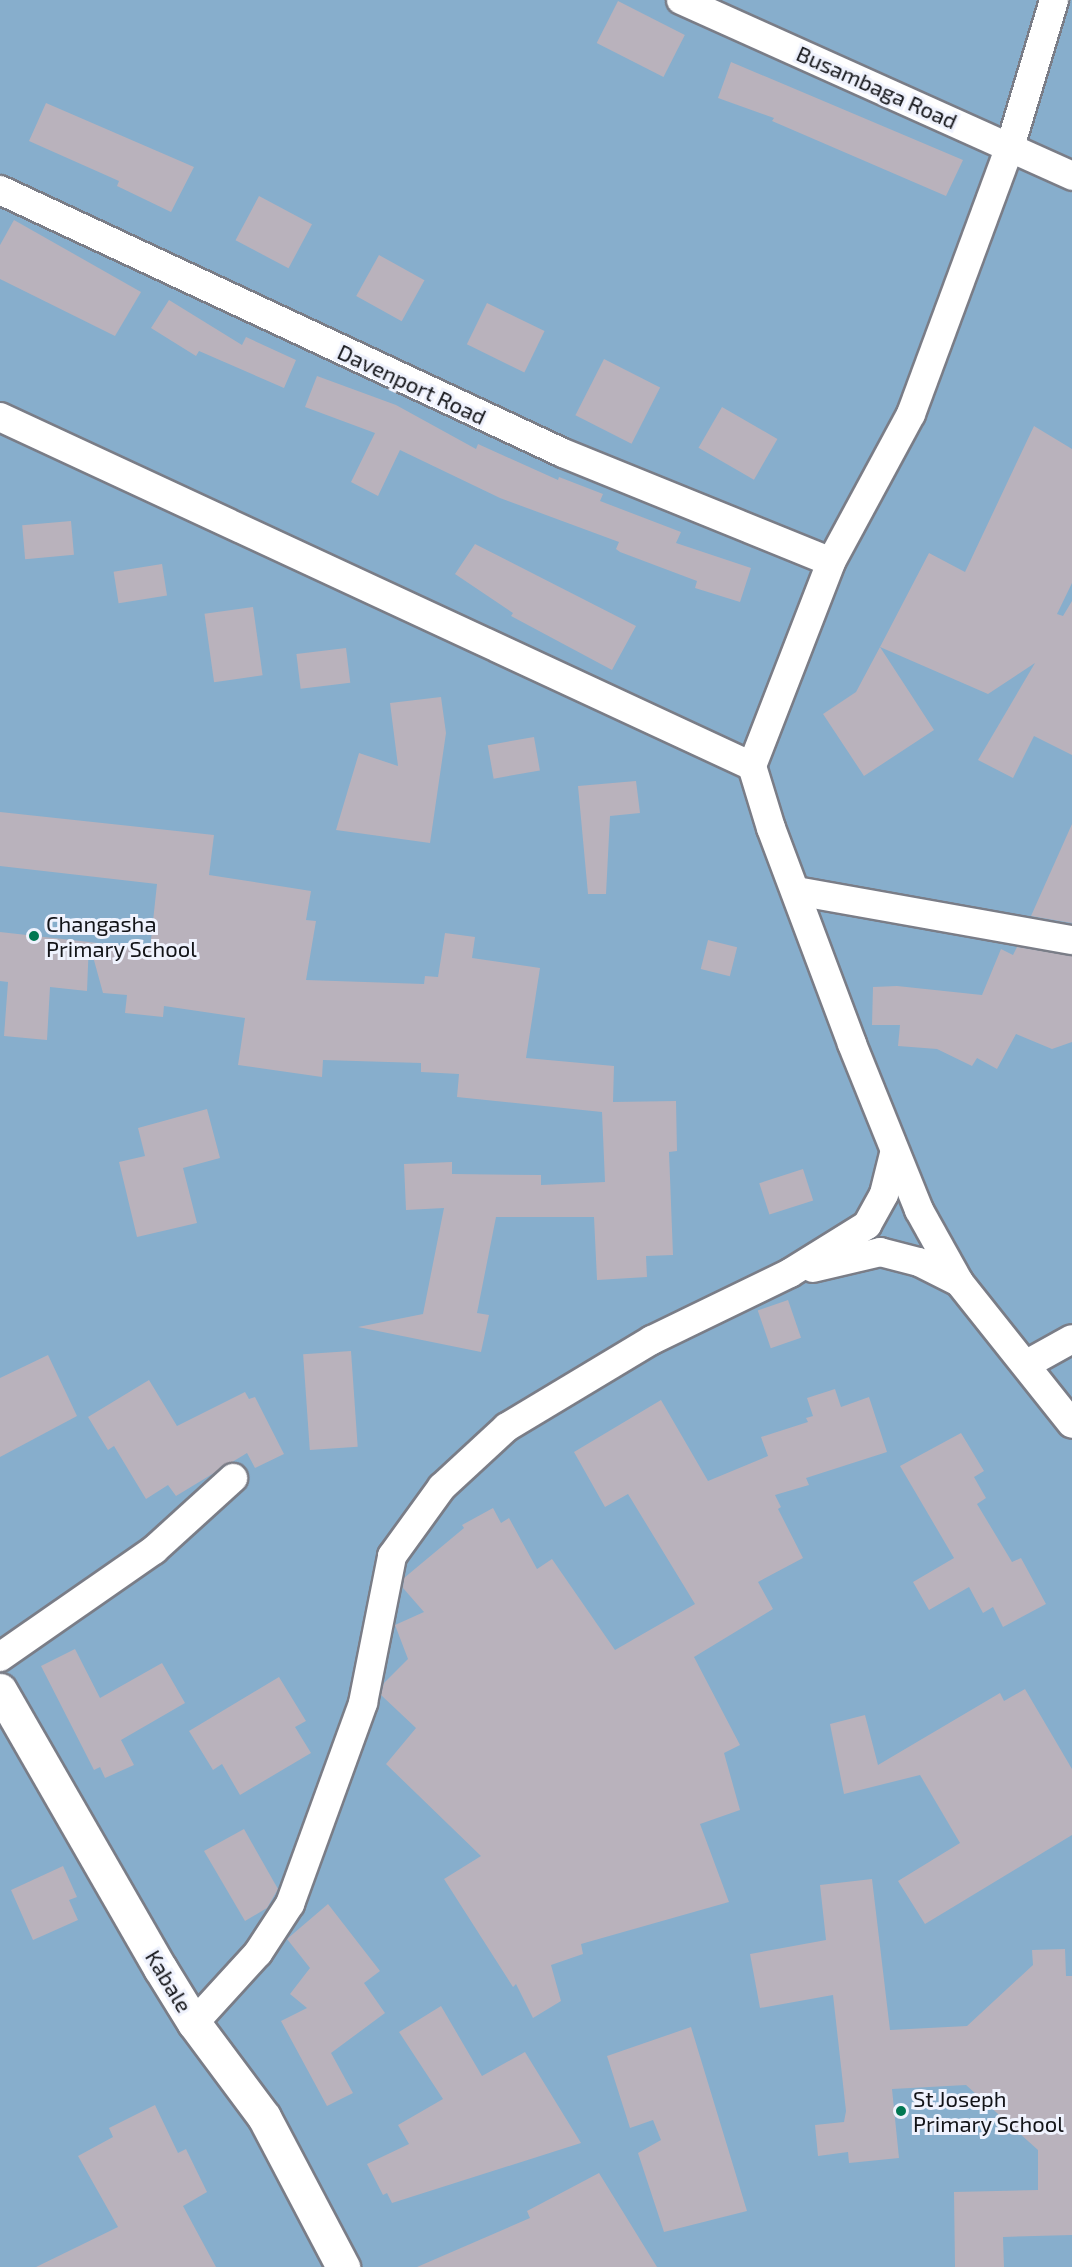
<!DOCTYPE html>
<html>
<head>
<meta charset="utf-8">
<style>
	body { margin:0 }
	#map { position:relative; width:1072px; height:2267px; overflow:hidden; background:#e1e5f0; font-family:"Exo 2",sans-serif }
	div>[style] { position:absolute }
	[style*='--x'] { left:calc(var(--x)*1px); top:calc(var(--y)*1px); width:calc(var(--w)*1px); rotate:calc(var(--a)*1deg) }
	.water>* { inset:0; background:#87aecc; transform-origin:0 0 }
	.building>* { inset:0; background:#b9b2bc; transform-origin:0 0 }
	.roads { filter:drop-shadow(2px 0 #7a7d87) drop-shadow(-2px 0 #7a7d87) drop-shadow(0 2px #7a7d87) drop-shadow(0 -2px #7a7d87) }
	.street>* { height:28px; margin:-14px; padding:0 14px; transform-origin:14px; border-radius:14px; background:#fff }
	.secondary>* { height:33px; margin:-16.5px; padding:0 16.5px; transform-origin:16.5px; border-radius:16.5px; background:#fff }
	.dots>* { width:16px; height:16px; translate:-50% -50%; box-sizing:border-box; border:3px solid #eff2fd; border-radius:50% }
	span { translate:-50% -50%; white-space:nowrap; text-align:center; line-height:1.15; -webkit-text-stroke:6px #eff2fd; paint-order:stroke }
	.street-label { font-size:22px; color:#131418 }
	.poi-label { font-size:22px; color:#131418 }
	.left { translate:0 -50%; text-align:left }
</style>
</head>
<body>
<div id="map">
	<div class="water">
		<div style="left:0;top:0;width:1072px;height:2267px"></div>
	</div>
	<div class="building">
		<div style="left:618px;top:1px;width:75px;height:47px;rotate:27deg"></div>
		<div style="clip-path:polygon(731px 62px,963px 160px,946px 196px,772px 121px,774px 118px,718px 98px)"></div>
		<div style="clip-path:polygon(46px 103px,194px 167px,171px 212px,117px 186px,119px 181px,29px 141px)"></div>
		<div style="left:259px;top:196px;width:60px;height:50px;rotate:28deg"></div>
		<div style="clip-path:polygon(14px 220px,141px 292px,115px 336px,0 279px,0 245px)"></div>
		<div style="left:379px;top:255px;width:52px;height:47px;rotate:29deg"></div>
		<div style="clip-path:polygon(169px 300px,242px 345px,246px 337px,296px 360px,284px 388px,199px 351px,196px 356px,151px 328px)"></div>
		<div style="left:487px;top:303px;width:64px;height:46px;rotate:26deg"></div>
		<div style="left:604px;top:359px;width:63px;height:63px;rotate:27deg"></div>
		<div style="clip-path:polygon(317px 376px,396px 405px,476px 449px,478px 444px,558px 480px,559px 477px,603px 494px,600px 501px,681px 532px,676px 543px,751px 568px,740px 602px,695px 588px,697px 581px,620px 552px,616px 549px,619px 542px,500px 498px,400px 450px,378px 496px,351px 482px,375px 433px,305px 407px)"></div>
		<div style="left:722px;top:407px;width:64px;height:47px;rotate:30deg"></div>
		<div style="clip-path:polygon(1034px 426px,1072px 449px,1072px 583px,1057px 614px,1063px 616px,1072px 601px,1072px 755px,1034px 736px,1013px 778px,978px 760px,1035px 663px,988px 694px,880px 647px,929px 553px,965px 572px)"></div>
		<div style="left:71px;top:521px;width:34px;height:49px;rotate:85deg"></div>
		<div style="clip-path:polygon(475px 544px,636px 626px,612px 670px,511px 616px,513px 613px,455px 574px)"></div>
		<div style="left:162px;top:564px;width:32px;height:49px;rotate:81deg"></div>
		<div style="left:253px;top:607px;width:69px;height:49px;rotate:82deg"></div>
		<div style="clip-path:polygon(880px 647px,934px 730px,864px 776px,823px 714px,856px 692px)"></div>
		<div style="left:346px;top:648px;width:35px;height:50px;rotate:83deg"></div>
		<div style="clip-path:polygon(441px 697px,446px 733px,430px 843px,336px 830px,359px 753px,398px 766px,390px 703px)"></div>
		<div style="left:534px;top:737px;width:34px;height:47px;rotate:80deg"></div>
		<div style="clip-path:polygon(636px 781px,640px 813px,610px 816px,606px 894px,588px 894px,578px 786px)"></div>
		<div style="clip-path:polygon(0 812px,214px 835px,209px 875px,311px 891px,306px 920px,316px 921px,306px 980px,424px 984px,425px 976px,438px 977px,445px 933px,475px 937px,472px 958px,540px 968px,526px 1058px,614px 1066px,613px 1102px,676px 1101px,677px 1151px,669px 1152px,673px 1255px,646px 1256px,647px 1277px,597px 1280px,594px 1217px,496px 1217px,477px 1313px,489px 1315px,481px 1352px,358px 1327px,423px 1314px,444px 1208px,406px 1210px,404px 1164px,452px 1162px,452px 1174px,541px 1175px,541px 1185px,605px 1182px,602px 1112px,457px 1097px,459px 1074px,421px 1072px,421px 1063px,323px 1060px,322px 1077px,238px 1065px,245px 1018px,164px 1006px,163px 1017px,125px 1013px,127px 995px,103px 993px,89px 942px,150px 949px,157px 884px,0 866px)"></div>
		<div style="clip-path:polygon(1072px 824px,1072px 923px,1031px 916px)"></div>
		<div style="clip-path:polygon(0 932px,89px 942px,87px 991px,50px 987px,47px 1040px,4px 1036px,8px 982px,0 981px)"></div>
		<div style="left:708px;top:940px;width:30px;height:30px;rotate:14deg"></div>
		<div style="clip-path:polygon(1017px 947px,1072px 956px,1072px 1042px,1052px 1049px,1016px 1034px,997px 1069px,977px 1058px,972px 1066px,937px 1049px,898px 1046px,900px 1025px,872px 1025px,873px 987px,897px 986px,982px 995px,1001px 949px,1013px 955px)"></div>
		<div style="clip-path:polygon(207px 1109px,220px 1158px,183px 1168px,197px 1223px,137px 1237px,119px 1162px,145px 1156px,138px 1128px)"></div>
		<div style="left:803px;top:1169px;width:33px;height:46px;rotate:72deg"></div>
		<div style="left:788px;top:1300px;width:40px;height:32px;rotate:71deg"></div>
		<div style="left:351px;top:1351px;width:96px;height:48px;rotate:86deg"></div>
		<div style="clip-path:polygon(48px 1355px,77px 1416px,0 1457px,0 1378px)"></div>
		<div style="clip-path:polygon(149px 1380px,177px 1426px,245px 1392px,249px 1399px,255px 1397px,284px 1454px,255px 1468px,247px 1453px,176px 1496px,168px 1485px,146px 1499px,114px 1446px,108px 1450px,88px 1417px)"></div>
		<div style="clip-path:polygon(835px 1389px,841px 1407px,869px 1397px,887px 1452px,806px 1478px,809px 1485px,775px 1495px,781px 1507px,778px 1509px,803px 1558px,758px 1582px,773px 1609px,694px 1657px,740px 1745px,724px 1753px,740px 1810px,700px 1824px,729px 1902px,581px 1944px,583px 1954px,551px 1965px,561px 2001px,533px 2018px,516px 1984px,513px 1987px,444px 1879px,481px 1856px,386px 1764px,416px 1728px,381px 1695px,384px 1683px,408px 1659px,395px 1625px,424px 1612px,403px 1588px,404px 1578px,464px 1528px,462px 1525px,493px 1508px,501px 1523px,509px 1518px,537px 1569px,552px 1559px,615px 1650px,695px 1604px,628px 1494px,605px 1507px,574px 1452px,661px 1400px,708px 1481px,768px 1456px,761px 1437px,808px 1422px,806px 1418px,813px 1416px,807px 1398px)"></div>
		<div style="clip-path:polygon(961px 1433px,984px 1471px,974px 1477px,986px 1498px,977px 1504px,1012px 1562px,1021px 1558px,1046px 1604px,1003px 1627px,993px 1607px,983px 1613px,969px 1587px,929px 1610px,913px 1582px,954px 1558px,900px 1466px)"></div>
		<div style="clip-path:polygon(75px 1649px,100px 1698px,162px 1663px,185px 1703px,121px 1740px,134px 1765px,105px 1778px,100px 1767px,94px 1770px,41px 1666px)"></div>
		<div style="clip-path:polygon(279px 1677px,306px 1721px,295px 1727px,311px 1753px,240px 1795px,222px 1764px,213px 1770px,189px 1731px)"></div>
		<div style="clip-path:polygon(1025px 1689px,1072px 1769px,1072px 1835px,925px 1924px,898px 1881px,960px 1843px,920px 1775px,844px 1794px,830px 1724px,865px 1715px,878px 1765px,1000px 1693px,1004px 1701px)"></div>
		<div style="clip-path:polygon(244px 1829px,278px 1889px,267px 1908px,245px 1921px,204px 1851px)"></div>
		<div style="clip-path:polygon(63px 1866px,77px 1897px,69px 1900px,78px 1920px,33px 1940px,11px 1890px)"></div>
		<div style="clip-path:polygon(872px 1879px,890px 2030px,967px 2026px,1033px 1965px,1032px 1950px,1065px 1949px,1066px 1976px,1072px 1976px,1072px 2235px,1003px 2237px,1004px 2267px,955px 2267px,954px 2192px,1038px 2190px,1038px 2150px,966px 2085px,892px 2089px,899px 2158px,849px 2163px,848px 2152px,818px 2156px,815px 2125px,844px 2122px,846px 2111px,833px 1995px,760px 2008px,750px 1954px,826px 1940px,820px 1885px)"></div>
		<div style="clip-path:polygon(328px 1904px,380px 1971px,364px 1983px,385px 2013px,331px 2053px,353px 2093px,327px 2106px,281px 2021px,307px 2008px,290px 1994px,310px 1968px,287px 1939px)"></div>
		<div style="clip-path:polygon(441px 2006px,482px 2076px,525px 2052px,581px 2143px,392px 2203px,387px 2193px,383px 2195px,367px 2164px,409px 2144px,398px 2125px,443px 2099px,399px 2032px)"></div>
		<div style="clip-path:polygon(691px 2027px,747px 2211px,664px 2232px,638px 2153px,661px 2140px,653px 2120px,630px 2128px,607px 2056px)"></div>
		<div style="clip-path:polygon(155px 2105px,178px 2153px,186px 2149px,207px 2192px,183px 2206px,216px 2267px,36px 2267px,118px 2227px,78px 2156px,113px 2137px,109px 2128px)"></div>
		<div style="clip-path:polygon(599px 2173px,657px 2267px,417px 2267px,530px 2218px,527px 2211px)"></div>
	</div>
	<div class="roads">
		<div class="street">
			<div style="--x:681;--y:0;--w:429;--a:24.2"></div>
			<div style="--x:0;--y:190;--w:621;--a:25.04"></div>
			<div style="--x:563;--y:453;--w:289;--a:22.1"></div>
			<div style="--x:0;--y:417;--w:829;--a:24.9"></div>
			<div style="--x:752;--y:766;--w:65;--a:73"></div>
			<div style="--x:771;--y:828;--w:231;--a:69.4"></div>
			<div style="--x:852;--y:1044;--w:179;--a:68"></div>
			<div style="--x:919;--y:1210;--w:82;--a:60.9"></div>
			<div style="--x:959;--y:1282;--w:181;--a:51.5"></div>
			<div style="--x:752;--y:766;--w:219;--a:-68.8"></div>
			<div style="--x:831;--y:562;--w:168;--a:-61.6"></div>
			<div style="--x:911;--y:414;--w:285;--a:-69.7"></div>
			<div style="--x:1010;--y:147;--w:153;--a:-73.3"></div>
			<div style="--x:796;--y:891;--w:280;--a:10.1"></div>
			<div style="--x:813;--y:1268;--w:69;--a:-13.4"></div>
			<div style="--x:880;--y:1252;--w:40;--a:14.4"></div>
			<div style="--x:919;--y:1262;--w:45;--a:26.6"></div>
			<div style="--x:1027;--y:1364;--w:51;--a:-29.1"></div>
			<div style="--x:0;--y:1657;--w:188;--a:-34.8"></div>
			<div style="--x:154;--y:1550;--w:107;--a:-42.3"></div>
			<div style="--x:194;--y:2023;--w:95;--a:-47.6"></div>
			<div style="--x:258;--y:1953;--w:59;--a:-56.9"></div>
			<div style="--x:290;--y:1904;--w:214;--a:-70"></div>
			<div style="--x:363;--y:1703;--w:150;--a:-78.8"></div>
			<div style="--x:392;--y:1556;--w:85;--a:-54.1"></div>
			<div style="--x:442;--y:1487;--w:88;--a:-42.7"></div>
			<div style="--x:507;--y:1427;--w:169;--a:-31"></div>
			<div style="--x:652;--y:1340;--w:153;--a:-25.9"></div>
			<div style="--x:790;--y:1273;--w:91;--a:-31.9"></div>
			<div style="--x:867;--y:1225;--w:35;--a:-61"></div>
			<div style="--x:884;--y:1194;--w:41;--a:-76"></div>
		</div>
		<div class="secondary">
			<div style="--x:0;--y:1690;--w:321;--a:60.1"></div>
			<div style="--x:160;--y:1968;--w:65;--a:58.3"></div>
			<div style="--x:194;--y:2023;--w:117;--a:53.3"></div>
			<div style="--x:264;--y:2117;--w:170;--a:62.2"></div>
		</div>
	</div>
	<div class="dots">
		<div style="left:34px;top:936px;background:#007752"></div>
		<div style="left:901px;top:2111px;background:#007752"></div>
	</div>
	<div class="street-label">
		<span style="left:877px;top:87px;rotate:24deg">Busambaga Road</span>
		<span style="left:412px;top:384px;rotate:25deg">Davenport Road</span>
		<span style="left:169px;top:1981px;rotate:59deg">Kabale</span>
	</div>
	<div class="poi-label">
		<span class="left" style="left:46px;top:936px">Changasha<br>Primary School</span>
		<span class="left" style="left:913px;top:2111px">St Joseph<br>Primary School</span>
	</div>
</div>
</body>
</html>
